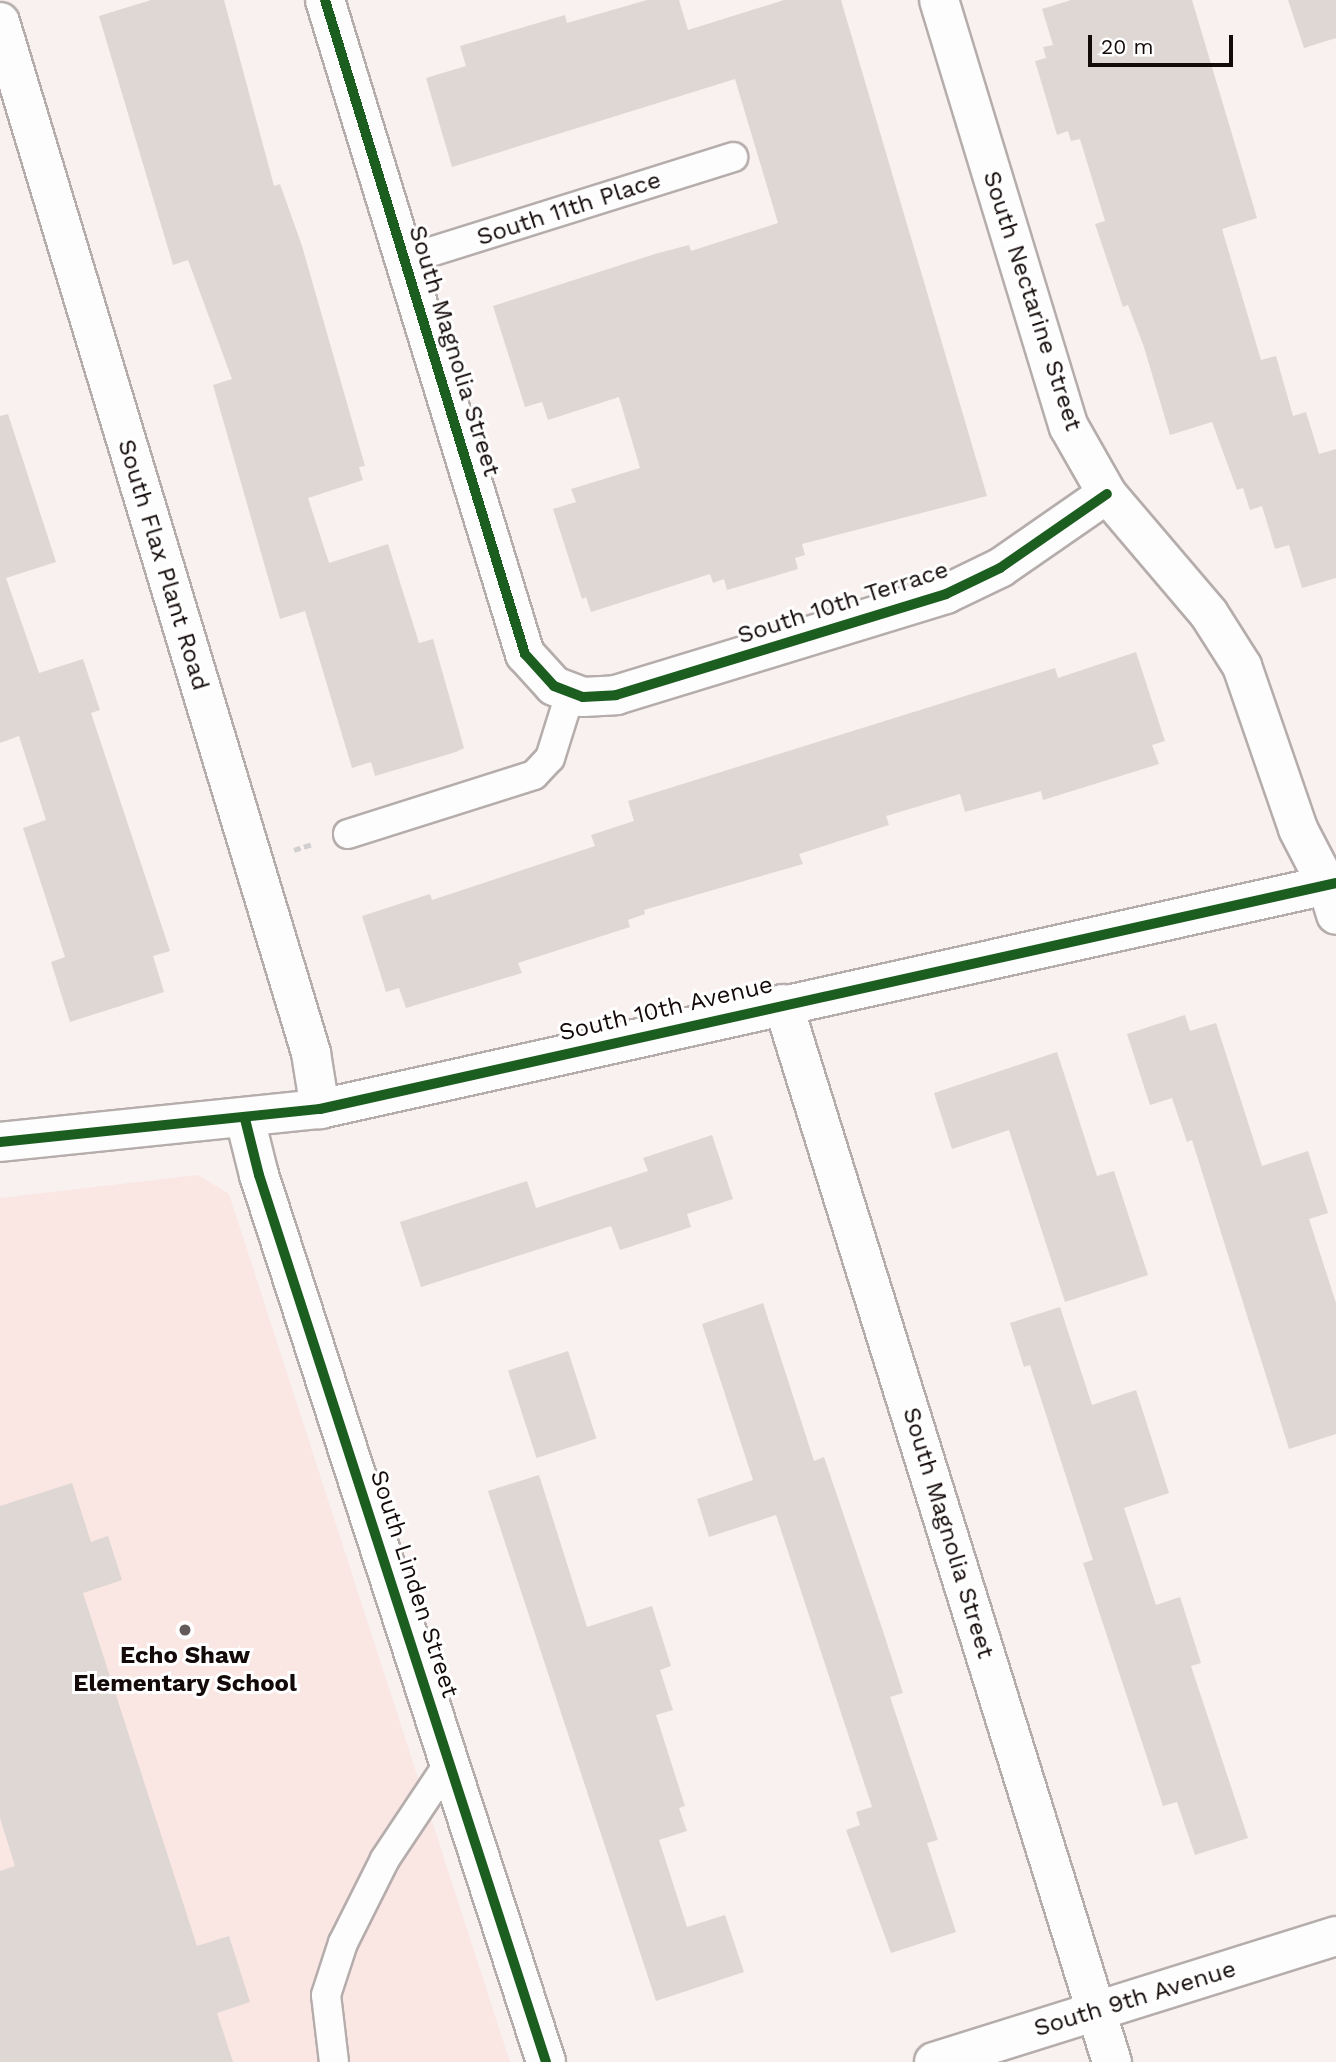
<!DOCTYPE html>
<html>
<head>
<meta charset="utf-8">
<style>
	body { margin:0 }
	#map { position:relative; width:1336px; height:2062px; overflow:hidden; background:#f8f1f0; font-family:"Work Sans",sans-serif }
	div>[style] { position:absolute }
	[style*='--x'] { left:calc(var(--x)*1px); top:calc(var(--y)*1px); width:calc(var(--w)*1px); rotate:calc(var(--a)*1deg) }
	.built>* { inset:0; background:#fae6e3 }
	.building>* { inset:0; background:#ded7d3; transform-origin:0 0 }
	.path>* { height:4.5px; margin-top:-2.25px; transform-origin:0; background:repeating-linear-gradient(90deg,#d1cfcf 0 7px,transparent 0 10.5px) }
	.roads { filter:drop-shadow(2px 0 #b5adac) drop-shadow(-2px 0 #b5adac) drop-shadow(0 2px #b5adac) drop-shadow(0 -2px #b5adac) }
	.service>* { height:28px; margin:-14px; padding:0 14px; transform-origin:14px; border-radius:14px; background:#fefdfd }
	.minor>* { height:38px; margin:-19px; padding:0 19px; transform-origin:19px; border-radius:19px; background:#fefdfd }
	.secondary>* { height:38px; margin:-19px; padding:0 19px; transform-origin:19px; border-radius:19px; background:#fefdfd }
	.cycleway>* { height:10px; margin:-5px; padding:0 5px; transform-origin:5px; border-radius:5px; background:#1b5e20 }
	.dots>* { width:19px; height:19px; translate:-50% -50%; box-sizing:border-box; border:4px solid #fff; border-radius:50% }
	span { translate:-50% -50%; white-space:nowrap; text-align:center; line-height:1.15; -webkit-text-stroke:6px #fff; paint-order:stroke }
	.street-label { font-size:24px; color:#130a09 }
	.poi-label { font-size:24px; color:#130a09; font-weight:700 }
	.scale { position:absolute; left:1088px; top:35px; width:145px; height:32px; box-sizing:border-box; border:4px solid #130a09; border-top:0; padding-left:9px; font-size:21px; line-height:24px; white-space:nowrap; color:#130a09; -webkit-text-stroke:5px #fff; paint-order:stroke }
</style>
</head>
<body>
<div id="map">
	<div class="built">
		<div style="clip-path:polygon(198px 1175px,229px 1194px,510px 2062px,0 2062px,0 1198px)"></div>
	</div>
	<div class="building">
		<div style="clip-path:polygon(151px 0,224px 0,274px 186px,280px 184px,302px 246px,365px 466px,359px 467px,363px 480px,308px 498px,329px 563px,388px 544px,419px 643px,433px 639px,464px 748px,456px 752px,375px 776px,371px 762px,352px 768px,305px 611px,280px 619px,213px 385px,232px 379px,188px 260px,173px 265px,99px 16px)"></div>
		<div style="clip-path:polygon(647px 0,679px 0,688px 30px,784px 0,841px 0,987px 496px,802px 544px,805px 555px,795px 558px,798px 569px,727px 590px,724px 579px,713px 583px,710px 574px,591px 612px,586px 597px,582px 599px,553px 509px,576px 502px,571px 489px,640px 468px,619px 397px,548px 420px,542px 402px,525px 407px,493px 306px,655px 254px,689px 245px,691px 251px,778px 223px,735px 79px,452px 167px,426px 78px,466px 66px,460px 46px,565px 15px,567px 23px)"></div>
		<div style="clip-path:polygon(1071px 0,1192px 0,1257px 218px,1222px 229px,1261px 360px,1276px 356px,1293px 416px,1306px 412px,1319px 454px,1336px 449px,1336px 578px,1302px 588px,1289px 545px,1275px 549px,1262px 506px,1250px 510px,1243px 488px,1237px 490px,1212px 422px,1170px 435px,1144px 347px,1128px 305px,1123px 307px,1095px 224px,1105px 221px,1080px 139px,1071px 141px,1068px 131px,1057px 135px,1035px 61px,1046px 58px,1043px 47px,1053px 45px,1042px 9px)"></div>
		<div style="clip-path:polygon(1288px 0,1336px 0,1336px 38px,1304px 48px)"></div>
		<div style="clip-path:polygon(8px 414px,56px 562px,6px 578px,39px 673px,83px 659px,100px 710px,91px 713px,170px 951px,153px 956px,164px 992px,70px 1022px,51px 962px,65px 957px,23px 828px,46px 820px,19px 736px,0 743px,0 416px)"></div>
		<div style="clip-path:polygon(1136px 652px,1165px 741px,1152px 745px,1159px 764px,1043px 800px,1041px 791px,965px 812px,960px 794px,886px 816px,889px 825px,799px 854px,803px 864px,644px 910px,645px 914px,628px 920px,630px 927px,518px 963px,522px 973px,406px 1008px,399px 988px,386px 992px,362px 916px,430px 894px,432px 900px,595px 846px,591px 835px,634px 821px,628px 801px,1055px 668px,1058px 678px)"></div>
		<div style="clip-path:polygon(1185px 1015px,1190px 1031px,1216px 1023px,1262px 1166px,1308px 1151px,1328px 1213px,1309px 1219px,1336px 1303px,1336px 1434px,1289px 1449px,1192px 1140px,1187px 1142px,1172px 1098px,1150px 1105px,1127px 1034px)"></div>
		<div style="clip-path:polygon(1057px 1052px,1097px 1176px,1114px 1171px,1148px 1275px,1065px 1302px,1009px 1130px,952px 1149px,934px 1093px)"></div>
		<div style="clip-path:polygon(712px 1135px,733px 1199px,687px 1214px,691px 1227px,620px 1250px,611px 1226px,421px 1287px,400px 1222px,527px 1181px,536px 1208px,648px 1171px,643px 1158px)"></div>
		<div style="clip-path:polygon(763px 1303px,814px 1461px,824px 1457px,882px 1628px,903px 1693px,890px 1697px,938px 1840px,927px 1843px,956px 1932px,891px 1953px,846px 1830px,860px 1825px,856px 1812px,872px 1807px,776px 1515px,709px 1537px,697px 1499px,753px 1480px,702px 1324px)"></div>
		<div style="clip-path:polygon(1060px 1307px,1092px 1405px,1136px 1390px,1169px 1493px,1124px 1508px,1156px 1605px,1180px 1597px,1201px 1663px,1191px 1666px,1248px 1838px,1195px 1855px,1177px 1802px,1163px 1806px,1083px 1563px,1093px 1560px,1030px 1365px,1024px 1367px,1010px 1323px)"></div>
		<div style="left:568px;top:1351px;width:92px;height:63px;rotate:72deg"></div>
		<div style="clip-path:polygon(539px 1475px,587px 1627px,652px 1606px,671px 1666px,660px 1670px,673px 1710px,656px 1715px,685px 1806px,679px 1808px,687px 1831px,659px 1840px,687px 1927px,725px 1915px,744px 1972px,656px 2001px,488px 1491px)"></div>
		<div style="clip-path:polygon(72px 1483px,91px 1542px,108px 1536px,122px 1580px,83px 1593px,197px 1946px,229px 1936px,250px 2002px,217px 2013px,233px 2062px,0 2062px,0 1871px,15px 1866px,0 1818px,0 1506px)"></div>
	</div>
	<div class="path">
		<div style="--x:294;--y:850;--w:20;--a:-18"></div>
	</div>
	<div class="roads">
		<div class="service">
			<div style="--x:405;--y:260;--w:344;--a:-17.4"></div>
			<div style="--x:348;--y:834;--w:195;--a:-17.6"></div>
			<div style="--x:534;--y:775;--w:23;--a:-47"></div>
			<div style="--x:550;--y:758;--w:67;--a:-72.6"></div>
			<div style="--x:334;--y:2062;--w:67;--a:-96.8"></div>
			<div style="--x:326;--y:1995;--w:55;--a:-71.9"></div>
			<div style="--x:343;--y:1943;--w:94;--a:-63.4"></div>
			<div style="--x:385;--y:1859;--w:115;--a:-56.3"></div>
		</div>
		<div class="minor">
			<div style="--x:325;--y:0;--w:684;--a:73"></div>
			<div style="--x:525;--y:654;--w:43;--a:47.8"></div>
			<div style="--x:554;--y:686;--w:31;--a:21"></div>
			<div style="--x:583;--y:697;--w:33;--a:-3"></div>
			<div style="--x:616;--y:695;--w:345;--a:-17"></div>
			<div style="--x:946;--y:594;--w:60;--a:-25.7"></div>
			<div style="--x:1000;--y:568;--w:130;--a:-34.7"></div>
			<div style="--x:939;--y:0;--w:446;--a:73.1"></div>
			<div style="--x:1069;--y:427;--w:77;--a:60.4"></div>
			<div style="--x:1107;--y:494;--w:157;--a:49.6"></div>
			<div style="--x:1209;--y:614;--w:62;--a:57.6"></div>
			<div style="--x:1242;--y:666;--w:172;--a:71"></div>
			<div style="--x:1298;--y:829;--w:63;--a:62.6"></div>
			<div style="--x:1327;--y:885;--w:31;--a:73"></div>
			<div style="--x:0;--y:22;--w:1077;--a:73.21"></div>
			<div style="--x:311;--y:1053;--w:57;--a:80.9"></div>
			<div style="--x:783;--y:1004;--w:1108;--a:72.73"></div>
			<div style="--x:245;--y:1119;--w:58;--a:76"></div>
			<div style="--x:259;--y:1175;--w:932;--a:72.07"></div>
			<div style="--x:934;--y:2062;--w:421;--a:-17.4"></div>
		</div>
		<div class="secondary">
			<div style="--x:0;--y:1142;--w:322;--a:-5.9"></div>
			<div style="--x:320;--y:1109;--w:1041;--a:-12.54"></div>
		</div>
	</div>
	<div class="cycleway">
		<div style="--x:325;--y:0;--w:684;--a:73"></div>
		<div style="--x:525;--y:654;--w:43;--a:47.8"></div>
		<div style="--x:554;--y:686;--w:31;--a:21"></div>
		<div style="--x:583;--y:697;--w:33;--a:-3"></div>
		<div style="--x:616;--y:695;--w:345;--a:-17"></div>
		<div style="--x:946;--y:594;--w:60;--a:-25.7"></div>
		<div style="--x:1000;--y:568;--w:130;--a:-34.7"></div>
		<div style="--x:245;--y:1119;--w:58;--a:76"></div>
		<div style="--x:259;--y:1175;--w:932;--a:72.07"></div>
		<div style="--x:0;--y:1142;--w:322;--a:-5.9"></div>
		<div style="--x:320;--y:1109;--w:1041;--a:-12.54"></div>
	</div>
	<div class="dots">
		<div style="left:185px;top:1630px;background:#635b5a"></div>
	</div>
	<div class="street-label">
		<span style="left:569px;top:209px;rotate:-18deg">South 11th Place</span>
		<span style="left:1032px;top:301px;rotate:72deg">South Nectarine Street</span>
		<span style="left:454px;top:351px;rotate:73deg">South Magnolia Street</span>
		<span style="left:163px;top:565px;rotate:73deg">South Flax Plant Road</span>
		<span style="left:843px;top:603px;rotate:-18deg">South 10th Terrace</span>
		<span style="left:666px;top:1009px;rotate:-13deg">South 10th Avenue</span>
		<span style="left:948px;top:1533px;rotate:73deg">South Magnolia Street</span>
		<span style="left:414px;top:1584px;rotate:72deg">South Linden Street</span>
		<span style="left:1135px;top:1999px;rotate:-17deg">South 9th Avenue</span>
	</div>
	<div class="poi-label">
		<span style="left:185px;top:1670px">Echo Shaw<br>Elementary School</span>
	</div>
	<div class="scale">20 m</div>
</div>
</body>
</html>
